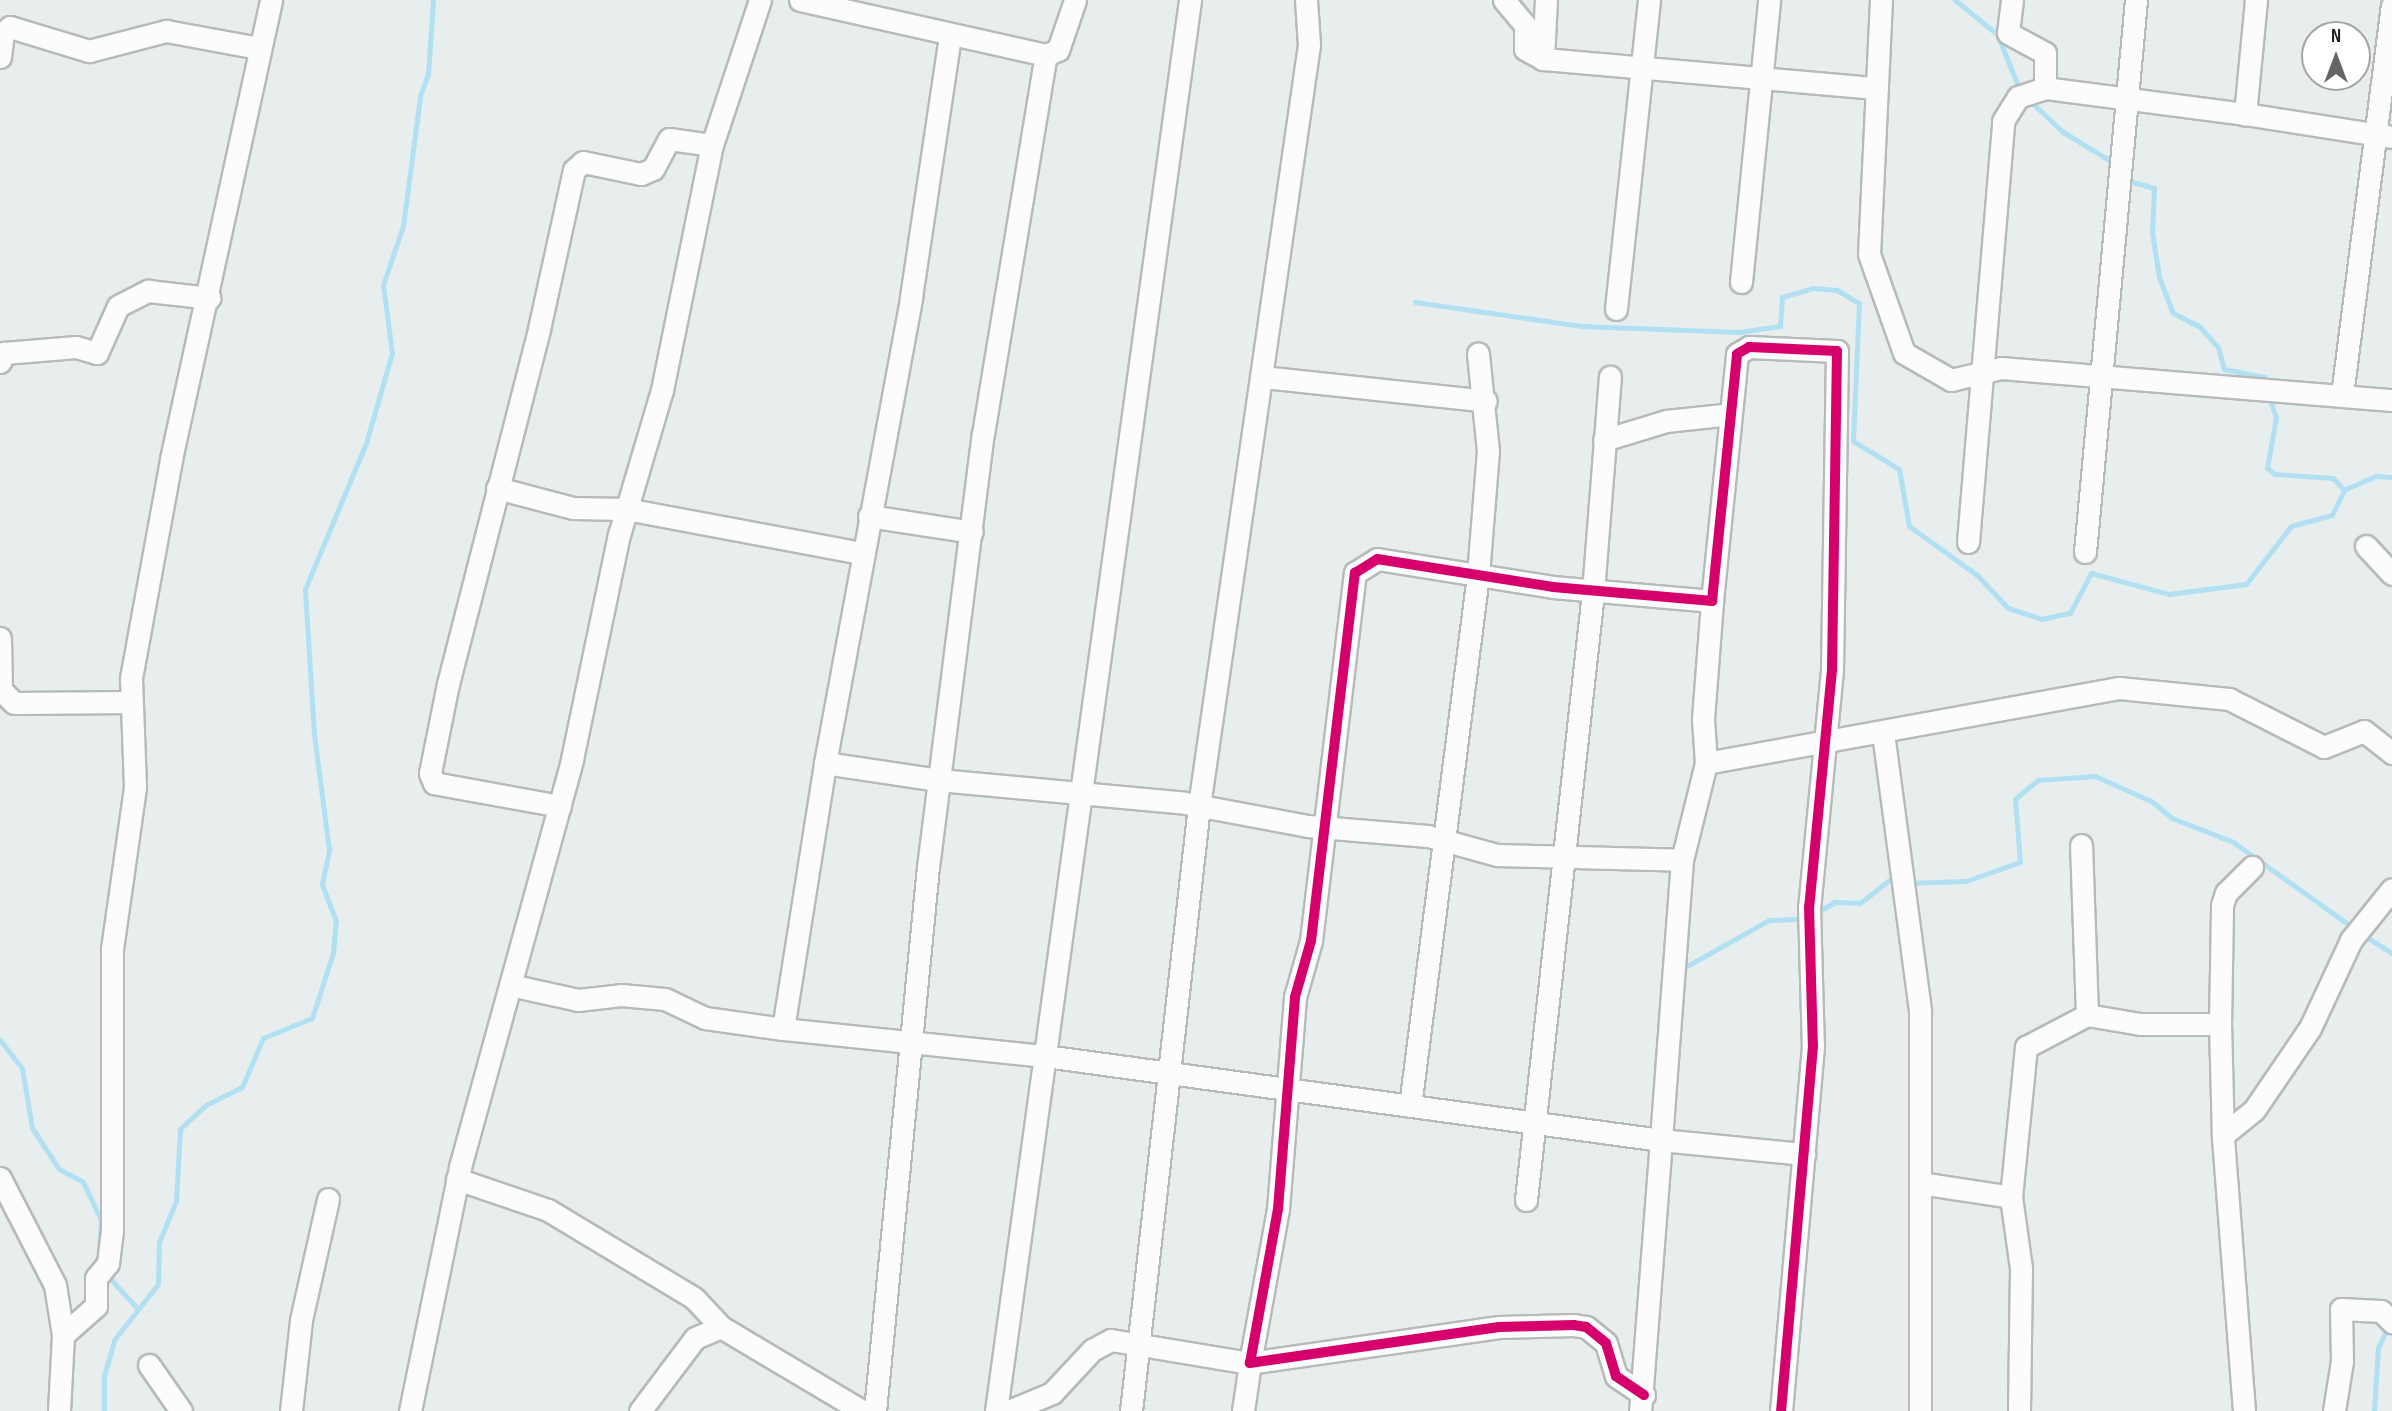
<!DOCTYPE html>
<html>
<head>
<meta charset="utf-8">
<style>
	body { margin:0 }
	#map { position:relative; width:2392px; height:1411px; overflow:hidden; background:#e8eded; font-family:"Sofia Sans Condensed",sans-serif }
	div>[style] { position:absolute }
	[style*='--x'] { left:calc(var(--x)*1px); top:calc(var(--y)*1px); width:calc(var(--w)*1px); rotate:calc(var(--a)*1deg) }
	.stream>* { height:5px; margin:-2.5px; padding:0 2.5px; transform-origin:2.5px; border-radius:2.5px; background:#b1e0f2 }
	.roads { filter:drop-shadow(2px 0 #b6baba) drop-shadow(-2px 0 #b6baba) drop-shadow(0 2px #b6baba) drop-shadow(0 -2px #b6baba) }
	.minor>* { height:21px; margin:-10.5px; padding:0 10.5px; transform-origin:10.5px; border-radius:10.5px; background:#fcfcfc }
	.cycleway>* { height:10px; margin:-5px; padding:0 5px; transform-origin:5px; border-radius:5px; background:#d6006c }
	span { translate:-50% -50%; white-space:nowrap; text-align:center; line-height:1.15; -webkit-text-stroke:5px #fff; paint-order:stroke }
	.north { position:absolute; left:2301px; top:21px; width:70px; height:70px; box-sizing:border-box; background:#fff; border:2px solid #a3a5a5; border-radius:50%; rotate:0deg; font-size:19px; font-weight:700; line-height:28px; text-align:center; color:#1a1d1d }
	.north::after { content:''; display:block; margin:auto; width:24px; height:32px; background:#626666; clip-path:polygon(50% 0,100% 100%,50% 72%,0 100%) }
</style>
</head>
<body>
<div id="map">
	<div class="stream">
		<div style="--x:1955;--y:0;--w:54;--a:39"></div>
		<div style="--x:1997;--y:34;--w:61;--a:68"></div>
		<div style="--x:2029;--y:100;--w:47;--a:43.3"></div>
		<div style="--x:2063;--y:132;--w:54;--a:31.3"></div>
		<div style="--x:2109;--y:160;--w:9;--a:69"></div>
		<div style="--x:2126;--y:180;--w:29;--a:16"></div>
		<div style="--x:2154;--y:188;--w:44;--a:92.6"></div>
		<div style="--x:2152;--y:232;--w:46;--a:81.2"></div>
		<div style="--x:2159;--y:277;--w:39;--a:69"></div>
		<div style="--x:2173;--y:313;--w:29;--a:27"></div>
		<div style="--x:2199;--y:326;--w:28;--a:48"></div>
		<div style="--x:2218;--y:347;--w:23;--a:75"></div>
		<div style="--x:2224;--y:369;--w:41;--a:11.3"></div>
		<div style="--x:2264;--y:377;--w:9;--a:77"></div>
		<div style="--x:1415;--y:302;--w:169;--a:8.2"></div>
		<div style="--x:1582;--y:326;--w:157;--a:2.2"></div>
		<div style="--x:1739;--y:332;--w:41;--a:-8.3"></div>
		<div style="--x:1780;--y:326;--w:29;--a:-86"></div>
		<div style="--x:1782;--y:297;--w:32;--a:-16"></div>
		<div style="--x:1813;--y:288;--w:24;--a:5"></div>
		<div style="--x:1837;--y:290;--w:26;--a:31"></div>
		<div style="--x:1859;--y:303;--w:138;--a:92.5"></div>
		<div style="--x:1853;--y:441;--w:54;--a:31.3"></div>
		<div style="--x:1899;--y:469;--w:58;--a:80"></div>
		<div style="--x:1909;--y:526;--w:84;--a:35.8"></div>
		<div style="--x:1977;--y:575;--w:45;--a:46.8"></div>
		<div style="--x:2008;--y:608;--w:35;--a:18"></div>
		<div style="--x:2041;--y:619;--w:30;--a:-12"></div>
		<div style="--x:2070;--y:613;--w:45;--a:-62.3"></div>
		<div style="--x:2091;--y:573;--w:81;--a:15.1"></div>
		<div style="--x:2169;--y:594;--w:78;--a:-7.4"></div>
		<div style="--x:2246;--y:584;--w:73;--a:-52.2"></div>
		<div style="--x:2291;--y:526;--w:42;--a:-15"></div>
		<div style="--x:2332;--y:515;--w:28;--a:-64"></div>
		<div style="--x:2344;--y:490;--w:35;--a:-24"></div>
		<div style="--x:2376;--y:476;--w:16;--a:4"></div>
		<div style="--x:2268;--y:395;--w:23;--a:70"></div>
		<div style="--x:2276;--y:417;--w:52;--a:100"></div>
		<div style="--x:2267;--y:468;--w:10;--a:37"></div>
		<div style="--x:2275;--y:474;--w:58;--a:3.9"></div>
		<div style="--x:2333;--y:478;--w:16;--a:47"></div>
		<div style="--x:1907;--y:883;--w:59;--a:-1.9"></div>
		<div style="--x:1966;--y:881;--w:57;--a:-19.4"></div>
		<div style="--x:2020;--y:862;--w:63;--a:-94.5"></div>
		<div style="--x:2015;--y:799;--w:30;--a:-40"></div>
		<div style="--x:2038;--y:780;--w:57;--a:-4"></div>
		<div style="--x:2095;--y:776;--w:61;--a:24.1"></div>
		<div style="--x:2151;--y:801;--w:27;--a:39"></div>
		<div style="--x:2172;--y:818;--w:66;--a:21.5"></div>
		<div style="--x:2233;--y:842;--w:150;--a:35.5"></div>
		<div style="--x:1814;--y:914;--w:24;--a:-30"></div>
		<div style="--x:1835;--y:902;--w:25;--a:2"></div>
		<div style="--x:1860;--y:903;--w:37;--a:-38"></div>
		<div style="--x:1889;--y:880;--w:8;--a:7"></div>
		<div style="--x:2363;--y:935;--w:34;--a:32"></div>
		<div style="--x:1685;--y:967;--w:96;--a:-29.2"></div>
		<div style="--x:1769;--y:920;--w:36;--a:-2"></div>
		<div style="--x:0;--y:1040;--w:36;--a:52"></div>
		<div style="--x:22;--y:1068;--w:61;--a:80.5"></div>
		<div style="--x:32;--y:1128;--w:49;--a:56.6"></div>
		<div style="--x:59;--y:1169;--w:27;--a:28"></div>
		<div style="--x:83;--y:1182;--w:42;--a:64.7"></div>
		<div style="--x:101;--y:1220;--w:44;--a:93.9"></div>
		<div style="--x:106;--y:1274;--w:45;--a:47.7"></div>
		<div style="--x:104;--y:1411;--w:35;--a:-90"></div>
		<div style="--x:104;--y:1376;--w:37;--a:-74"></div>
		<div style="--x:114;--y:1340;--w:71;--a:-51.8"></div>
		<div style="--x:158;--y:1284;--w:42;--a:-88.6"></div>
		<div style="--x:159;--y:1242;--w:44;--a:-67.5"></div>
		<div style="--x:176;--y:1201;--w:72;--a:-86.8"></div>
		<div style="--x:180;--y:1129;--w:35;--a:-43"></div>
		<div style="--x:206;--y:1105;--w:40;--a:-26.6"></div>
		<div style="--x:242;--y:1087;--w:53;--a:-66.8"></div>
		<div style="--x:263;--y:1038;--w:53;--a:-22.2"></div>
		<div style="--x:312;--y:1018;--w:68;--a:-72.1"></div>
		<div style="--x:333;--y:953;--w:32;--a:-85"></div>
		<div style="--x:336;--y:921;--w:40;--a:-111"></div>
		<div style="--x:322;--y:884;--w:35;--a:-78"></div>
		<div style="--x:329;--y:850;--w:117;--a:-97.4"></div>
		<div style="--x:314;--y:734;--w:145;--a:-93.6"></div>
		<div style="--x:305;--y:589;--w:158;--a:-67.3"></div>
		<div style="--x:366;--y:443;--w:94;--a:-73.9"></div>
		<div style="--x:392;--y:353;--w:69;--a:-97.5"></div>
		<div style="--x:383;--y:285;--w:62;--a:-71.3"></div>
		<div style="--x:403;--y:226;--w:131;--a:-82.5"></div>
		<div style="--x:420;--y:96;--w:23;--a:-70"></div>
		<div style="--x:428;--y:74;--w:74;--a:-86.1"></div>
		<div style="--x:2374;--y:1411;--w:63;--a:-86.4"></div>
		<div style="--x:2378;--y:1348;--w:23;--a:-65"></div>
	</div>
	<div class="roads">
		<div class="minor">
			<div style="--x:800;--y:0;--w:252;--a:12.6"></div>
			<div style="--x:1046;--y:55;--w:13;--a:-23"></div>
			<div style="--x:1058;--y:50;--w:53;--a:-71.2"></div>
			<div style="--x:1504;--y:0;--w:33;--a:50"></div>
			<div style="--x:1525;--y:25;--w:24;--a:90"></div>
			<div style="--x:1525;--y:49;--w:21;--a:29"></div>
			<div style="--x:1543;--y:59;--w:335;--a:5"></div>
			<div style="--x:1881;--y:0;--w:254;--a:92.7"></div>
			<div style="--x:1869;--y:254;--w:105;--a:70.5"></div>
			<div style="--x:1904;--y:353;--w:54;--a:29.9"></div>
			<div style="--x:1951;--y:380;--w:51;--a:-13.5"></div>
			<div style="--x:2001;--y:368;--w:392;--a:4.7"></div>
			<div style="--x:2012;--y:0;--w:33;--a:97"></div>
			<div style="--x:2008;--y:33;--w:42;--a:28.4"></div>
			<div style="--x:2045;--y:53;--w:35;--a:90"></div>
			<div style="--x:2045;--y:88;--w:202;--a:7.4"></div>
			<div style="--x:2256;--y:0;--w:115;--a:95.5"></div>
			<div style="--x:2245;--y:114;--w:149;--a:8.9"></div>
			<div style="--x:0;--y:57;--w:24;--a:-83"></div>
			<div style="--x:3;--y:33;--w:9;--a:-41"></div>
			<div style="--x:10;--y:27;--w:83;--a:16.9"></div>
			<div style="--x:89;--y:51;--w:80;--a:-14.6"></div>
			<div style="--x:166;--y:31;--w:95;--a:10.4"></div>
			<div style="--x:1543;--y:59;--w:59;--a:-87.1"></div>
			<div style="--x:1741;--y:282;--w:283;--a:-84.3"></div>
			<div style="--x:1616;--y:309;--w:311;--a:-83.9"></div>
			<div style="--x:0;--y:362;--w:10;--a:-66"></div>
			<div style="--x:4;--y:353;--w:72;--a:-4.8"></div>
			<div style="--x:76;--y:347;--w:22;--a:16"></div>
			<div style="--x:97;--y:353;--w:51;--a:-65.9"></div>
			<div style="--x:118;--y:306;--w:34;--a:-27"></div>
			<div style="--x:148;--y:291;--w:62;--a:6.4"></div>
			<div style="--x:1263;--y:377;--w:224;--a:6.1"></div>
			<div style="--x:2342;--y:395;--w:392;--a:-82.7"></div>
			<div style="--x:1604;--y:440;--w:65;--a:-17"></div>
			<div style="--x:1666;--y:421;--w:65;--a:-6.1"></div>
			<div style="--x:497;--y:488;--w:79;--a:14.7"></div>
			<div style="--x:573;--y:508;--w:53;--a:1.1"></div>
			<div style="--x:626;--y:509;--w:240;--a:10.6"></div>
			<div style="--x:869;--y:516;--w:104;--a:8.8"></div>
			<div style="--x:1968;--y:542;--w:422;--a:-85.2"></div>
			<div style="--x:2003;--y:121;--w:28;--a:-58"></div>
			<div style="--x:2018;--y:97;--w:28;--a:-18"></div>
			<div style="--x:2366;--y:546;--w:38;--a:47"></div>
			<div style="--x:2085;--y:552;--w:554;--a:-84.72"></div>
			<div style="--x:0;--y:638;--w:52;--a:88.9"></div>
			<div style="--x:1;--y:690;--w:18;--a:45"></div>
			<div style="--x:14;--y:703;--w:117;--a:-0.5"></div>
			<div style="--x:1883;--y:733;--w:280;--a:82.4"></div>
			<div style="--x:1920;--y:1011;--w:400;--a:90"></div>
			<div style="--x:825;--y:763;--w:115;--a:8.5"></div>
			<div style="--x:939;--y:780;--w:247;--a:5.3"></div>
			<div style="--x:1185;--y:803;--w:125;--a:10.6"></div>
			<div style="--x:1308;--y:826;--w:120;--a:4.8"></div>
			<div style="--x:1428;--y:836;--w:72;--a:15.4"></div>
			<div style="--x:1497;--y:855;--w:185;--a:1.5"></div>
			<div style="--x:1682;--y:860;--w:100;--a:-76.1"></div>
			<div style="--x:1706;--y:763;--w:44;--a:-93.9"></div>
			<div style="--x:1703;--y:719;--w:118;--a:-85.6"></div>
			<div style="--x:1706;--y:763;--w:420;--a:-10.3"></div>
			<div style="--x:2119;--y:688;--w:111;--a:5.7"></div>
			<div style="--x:2229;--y:699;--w:106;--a:26.8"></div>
			<div style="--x:2324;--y:747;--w:43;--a:-21.8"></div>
			<div style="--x:2364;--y:731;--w:36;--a:38"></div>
			<div style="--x:560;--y:806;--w:128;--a:-169.7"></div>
			<div style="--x:434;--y:783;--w:11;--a:-112"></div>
			<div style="--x:430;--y:773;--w:91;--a:-78.6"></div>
			<div style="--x:448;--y:684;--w:366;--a:-75.6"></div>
			<div style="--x:539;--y:329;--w:163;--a:-77.6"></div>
			<div style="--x:574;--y:170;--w:12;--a:-42"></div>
			<div style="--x:583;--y:162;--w:59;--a:11.7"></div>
			<div style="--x:641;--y:174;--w:13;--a:-23"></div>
			<div style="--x:653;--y:169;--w:34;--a:-62"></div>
			<div style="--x:669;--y:139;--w:43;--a:7.9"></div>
			<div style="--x:1682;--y:860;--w:281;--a:94.3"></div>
			<div style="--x:1661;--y:1140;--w:144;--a:5.6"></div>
			<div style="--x:510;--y:985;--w:70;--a:12.4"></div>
			<div style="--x:578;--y:1000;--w:43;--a:-6.6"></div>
			<div style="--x:621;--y:995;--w:44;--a:5.2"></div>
			<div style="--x:665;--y:999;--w:44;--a:25.4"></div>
			<div style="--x:705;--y:1018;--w:79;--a:8"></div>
			<div style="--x:783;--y:1029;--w:263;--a:5.9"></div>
			<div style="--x:1045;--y:1056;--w:622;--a:7.77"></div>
			<div style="--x:1661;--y:1140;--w:272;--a:94.4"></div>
			<div style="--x:2087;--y:1015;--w:54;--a:9.6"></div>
			<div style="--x:2140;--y:1024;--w:80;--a:0"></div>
			<div style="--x:2220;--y:1024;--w:111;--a:88.5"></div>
			<div style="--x:2220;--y:1024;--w:119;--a:-89"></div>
			<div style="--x:2222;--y:905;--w:13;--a:-72"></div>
			<div style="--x:2226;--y:893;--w:37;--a:-45"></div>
			<div style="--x:783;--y:1029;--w:269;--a:-81"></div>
			<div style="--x:825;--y:763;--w:474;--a:-79.5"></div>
			<div style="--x:911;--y:297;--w:265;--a:-81.5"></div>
			<div style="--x:1410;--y:1106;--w:535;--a:-82.7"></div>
			<div style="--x:1478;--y:575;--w:124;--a:-85.4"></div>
			<div style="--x:1488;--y:451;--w:98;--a:-95.9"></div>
			<div style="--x:0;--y:1178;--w:120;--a:62.8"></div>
			<div style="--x:55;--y:1285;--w:51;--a:80.9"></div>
			<div style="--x:63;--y:1335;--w:76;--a:93"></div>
			<div style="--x:457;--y:1179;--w:96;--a:18.8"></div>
			<div style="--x:548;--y:1210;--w:170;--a:31.1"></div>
			<div style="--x:694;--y:1298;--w:40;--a:47"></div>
			<div style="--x:1920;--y:1183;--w:92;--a:8.7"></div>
			<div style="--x:2011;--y:1197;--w:72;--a:82"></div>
			<div style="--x:2021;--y:1268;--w:143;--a:90.8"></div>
			<div style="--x:2011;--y:1197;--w:151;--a:-84.3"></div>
			<div style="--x:2026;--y:1047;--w:69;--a:-27.7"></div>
			<div style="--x:2087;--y:1015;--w:170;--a:-92"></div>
			<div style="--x:1526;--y:1200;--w:612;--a:-83.71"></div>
			<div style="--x:1593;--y:592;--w:216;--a:-85.5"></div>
			<div style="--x:63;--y:1335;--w:44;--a:-41.3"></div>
			<div style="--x:96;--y:1306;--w:28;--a:-90"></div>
			<div style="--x:96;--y:1278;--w:19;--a:-51"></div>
			<div style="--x:108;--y:1263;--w:32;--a:-83"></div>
			<div style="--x:112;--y:1231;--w:282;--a:-90"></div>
			<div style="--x:112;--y:949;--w:164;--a:-81.9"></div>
			<div style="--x:135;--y:787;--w:109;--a:-92.1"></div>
			<div style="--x:131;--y:678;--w:223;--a:-79.6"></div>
			<div style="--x:171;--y:459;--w:470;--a:-77.7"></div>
			<div style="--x:149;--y:1365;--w:56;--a:55.2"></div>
			<div style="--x:1644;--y:1395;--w:34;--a:-146"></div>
			<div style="--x:1616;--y:1376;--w:34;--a:-107"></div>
			<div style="--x:1606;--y:1343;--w:26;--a:-141"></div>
			<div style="--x:1586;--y:1327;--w:12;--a:-171"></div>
			<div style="--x:1574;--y:1325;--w:75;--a:178.5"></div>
			<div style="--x:1499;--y:1327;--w:252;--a:171.8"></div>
			<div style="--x:1250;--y:1363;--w:157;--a:-79.7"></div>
			<div style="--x:1278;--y:1209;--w:213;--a:-85.4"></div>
			<div style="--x:1295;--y:997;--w:58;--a:-74.1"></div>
			<div style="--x:1311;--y:941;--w:371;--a:-83.2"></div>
			<div style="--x:1355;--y:573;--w:26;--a:-32"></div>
			<div style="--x:1377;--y:559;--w:178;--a:9"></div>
			<div style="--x:1553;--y:587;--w:160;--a:5"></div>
			<div style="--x:1712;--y:601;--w:248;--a:-84.2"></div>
			<div style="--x:1737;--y:354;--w:14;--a:-30"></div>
			<div style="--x:1749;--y:347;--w:88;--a:2.6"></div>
			<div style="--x:1837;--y:351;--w:319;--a:90.9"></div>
			<div style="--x:1832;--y:670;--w:238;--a:95.5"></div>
			<div style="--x:1809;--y:907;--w:139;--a:88.4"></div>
			<div style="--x:1813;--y:1046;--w:366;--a:95"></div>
			<div style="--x:291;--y:1411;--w:92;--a:-83.7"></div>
			<div style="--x:301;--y:1320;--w:124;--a:-77.4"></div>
			<div style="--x:410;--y:1411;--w:249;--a:-78.4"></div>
			<div style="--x:460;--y:1167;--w:423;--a:-74.6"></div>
			<div style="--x:572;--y:759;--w:229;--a:-78.2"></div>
			<div style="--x:619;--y:535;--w:151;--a:-73.5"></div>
			<div style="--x:662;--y:390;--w:250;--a:-78.5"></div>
			<div style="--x:712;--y:145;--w:153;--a:-71.7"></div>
			<div style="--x:640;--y:1411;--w:91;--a:-53"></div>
			<div style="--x:695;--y:1338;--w:28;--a:-23"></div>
			<div style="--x:721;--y:1327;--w:164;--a:30.8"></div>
			<div style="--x:875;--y:1411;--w:547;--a:-84.44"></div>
			<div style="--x:928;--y:867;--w:436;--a:-82.8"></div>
			<div style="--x:983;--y:434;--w:384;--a:-80.6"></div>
			<div style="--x:996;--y:1411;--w:1424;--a:-82.17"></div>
			<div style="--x:1009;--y:1411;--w:47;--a:-22.7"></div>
			<div style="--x:1052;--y:1393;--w:59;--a:-47.1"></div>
			<div style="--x:1092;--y:1350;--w:21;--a:-28"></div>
			<div style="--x:1111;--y:1340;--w:141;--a:9.4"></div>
			<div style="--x:1250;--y:1363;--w:49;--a:98.3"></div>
			<div style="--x:1131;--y:1411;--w:609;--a:-83.59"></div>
			<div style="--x:1199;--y:806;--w:769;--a:-81.78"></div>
			<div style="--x:1309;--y:45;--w:45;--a:-93.8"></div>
			<div style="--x:2244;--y:1411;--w:277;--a:-94.4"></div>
			<div style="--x:2223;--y:1135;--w:40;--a:-39"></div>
			<div style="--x:2254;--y:1110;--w:99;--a:-55.7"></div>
			<div style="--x:2310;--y:1028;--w:97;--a:-65"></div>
			<div style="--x:2351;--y:940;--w:65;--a:-51.2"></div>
			<div style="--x:2334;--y:1411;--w:51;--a:-80.9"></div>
			<div style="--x:2342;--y:1361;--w:52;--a:-91.1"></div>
			<div style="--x:2341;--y:1309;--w:40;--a:2.9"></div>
			<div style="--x:2381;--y:1311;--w:16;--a:45"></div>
		</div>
	</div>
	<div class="cycleway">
		<div style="--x:1644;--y:1395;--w:34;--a:-146"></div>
		<div style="--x:1616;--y:1376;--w:34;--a:-107"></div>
		<div style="--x:1606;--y:1343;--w:26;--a:-141"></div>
		<div style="--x:1586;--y:1327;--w:12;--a:-171"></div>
		<div style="--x:1574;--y:1325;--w:75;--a:178.5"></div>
		<div style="--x:1499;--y:1327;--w:252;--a:171.8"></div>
		<div style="--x:1250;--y:1363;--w:157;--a:-79.7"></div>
		<div style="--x:1278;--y:1209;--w:213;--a:-85.4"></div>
		<div style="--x:1295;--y:997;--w:58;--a:-74.1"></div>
		<div style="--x:1311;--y:941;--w:371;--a:-83.2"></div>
		<div style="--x:1355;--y:573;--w:26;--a:-32"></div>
		<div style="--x:1377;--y:559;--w:178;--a:9"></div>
		<div style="--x:1553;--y:587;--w:160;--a:5"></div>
		<div style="--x:1712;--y:601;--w:248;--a:-84.2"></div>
		<div style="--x:1737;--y:354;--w:14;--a:-30"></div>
		<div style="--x:1749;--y:347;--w:88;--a:2.6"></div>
		<div style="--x:1837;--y:351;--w:319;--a:90.9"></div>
		<div style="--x:1832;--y:670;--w:238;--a:95.5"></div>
		<div style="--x:1809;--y:907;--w:139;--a:88.4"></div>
		<div style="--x:1813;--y:1046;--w:366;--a:95"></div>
	</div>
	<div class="north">N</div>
</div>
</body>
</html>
